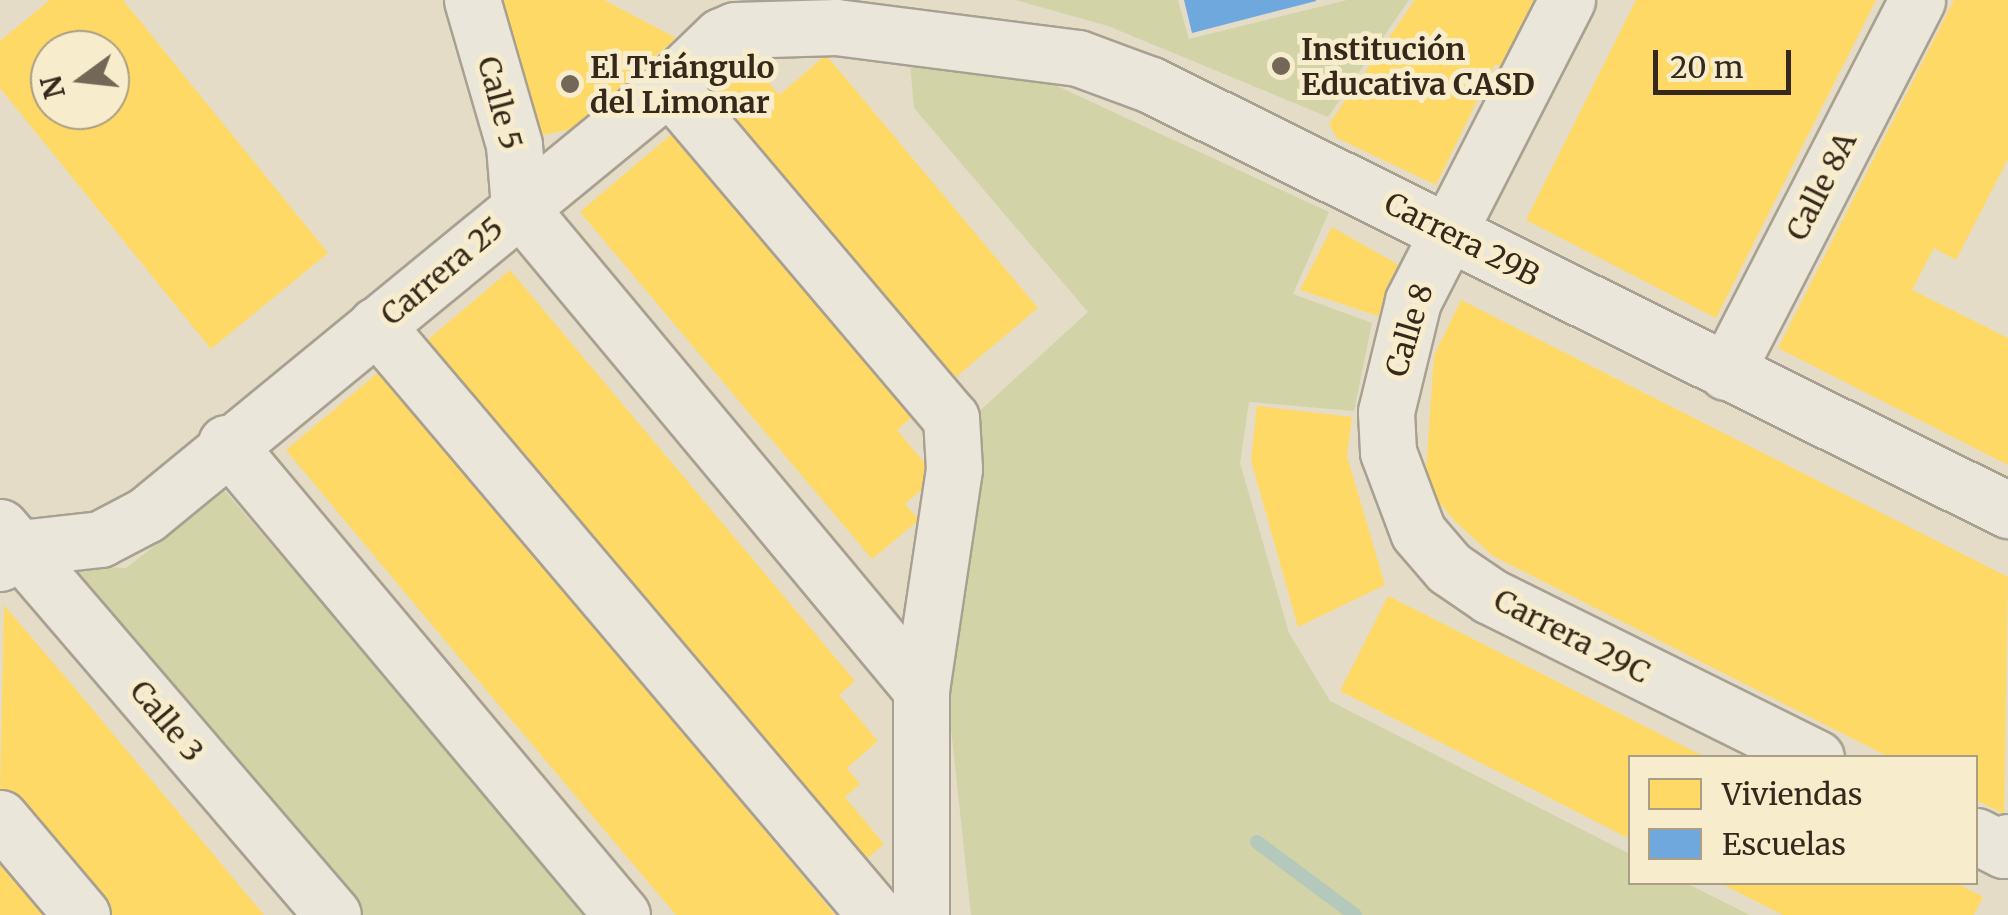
<!DOCTYPE html>
<html>
<head>
<meta charset="utf-8">
<style>
	body { margin:0 }
	#map { position:relative; width:2008px; height:915px; overflow:hidden; background:#e4dcc7; font-family:Merriweather,serif }
	div>[style] { position:absolute }
	[style*='--x'] { left:calc(var(--x)*1px); top:calc(var(--y)*1px); width:calc(var(--w)*1px); rotate:calc(var(--a)*1deg) }
	.green>* { inset:0; background:#d2d4a8 }
	.homes>* { inset:0; background:#ffd966 }
	.schools>* { inset:0; background:#6fa8dc }
	.stream>* { height:14px; margin:-7px; padding:0 7px; transform-origin:7px; border-radius:7px; background:#b4c8bc }
	.roads { filter:drop-shadow(2px 0 #a8a091) drop-shadow(-2px 0 #a8a091) drop-shadow(0 2px #a8a091) drop-shadow(0 -2px #a8a091) }
	.minor>* { height:55px; margin:-27.5px; padding:0 27.5px; transform-origin:27.5px; border-radius:27.5px; background:#ebe6da }
	.dots>* { width:28px; height:28px; translate:-50% -50%; box-sizing:border-box; border:5px solid #f7eccb; border-radius:50% }
	span { translate:-50% -50%; white-space:nowrap; text-align:center; line-height:1.15; -webkit-text-stroke:10px #f7eccb; paint-order:stroke }
	.poi-label { font-size:30px; color:#36281a; font-weight:700 }
	.left { translate:0 -50%; text-align:left }
	.street-label { font-size:30px; color:#36281a }
	.legend { position:absolute; left:1628px; top:755px; width:350px; height:130px; box-sizing:border-box; background:#f7eccb; border:2px solid #aa9e84; margin:0; padding:12px 18px; list-style:none; font-size:30px; color:#36281a }
	.legend li { display:flex; align-items:center; gap:20px; height:50px }
	.legend b { width:50px; border:2px solid #aa9e84 }
	.north { position:absolute; left:30px; top:30px; width:100px; height:100px; box-sizing:border-box; background:#f7eccb; border:2px solid #aa9e84; border-radius:50%; rotate:255deg; font-size:28px; font-weight:700; line-height:40px; text-align:center; color:#36281a }
	.north::after { content:''; display:block; margin:auto; width:35px; height:45px; background:#736757; clip-path:polygon(50% 0,100% 100%,50% 72%,0 100%) }
	.scale { position:absolute; left:1653px; top:50px; width:138px; height:45px; box-sizing:border-box; border:5px solid #36281a; border-top:0; padding-left:12px; font-size:30px; line-height:35px; white-space:nowrap; color:#36281a; -webkit-text-stroke:8px #f7eccb; paint-order:stroke }
</style>
</head>
<body>
<div id="map">
	<div class="green">
		<div style="clip-path:polygon(1015px 0,1178px 0,1189px 39px,1347px 0,1409px 0,1328px 117px,1108px 26px)"></div>
		<div style="clip-path:polygon(910px 64px,1055px 85px,1329px 212px,1293px 294px,1372px 323px,1354px 411px,1249px 402px,1240px 463px,1289px 633px,1330px 701px,1630px 854px,1630px 882px,1686px 883px,1750px 915px,971px 915px,948px 701px,974px 416px,1088px 312px,914px 108px)"></div>
		<div style="clip-path:polygon(225px 491px,591px 915px,361px 915px,68px 565px,126px 568px)"></div>
	</div>
	<div class="homes">
		<div style="clip-path:polygon(evenodd,50px 0,123px 0,328px 253px,211px 349px,0 88px,0 41px,50px 0,50px 50px,110px 50px,110px 110px,50px 110px,50px 50px)"></div>
		<div style="clip-path:polygon(498px 0,604px 0,676px 38px,572px 129px,529px 138px)"></div>
		<div style="clip-path:polygon(1415px 0,1538px 0,1505px 69px,1495px 64px,1436px 185px,1337px 138px,1329px 124px)"></div>
		<div style="clip-path:polygon(1636px 0,1876px 0,1716px 318px,1526px 220px)"></div>
		<div style="clip-path:polygon(1954px 0,2008px 0,2008px 159px,1956px 260px,1934px 248px,1912px 290px,2008px 338px,2008px 465px,1778px 348px)"></div>
		<div style="clip-path:polygon(826px 55px,1038px 308px,944px 387px,706px 103px,753px 63px,779px 95px)"></div>
		<div style="clip-path:polygon(674px 132px,912px 417px,897px 430px,936px 477px,905px 504px,919px 520px,872px 559px,580px 212px)"></div>
		<div style="clip-path:polygon(1332px 227px,1399px 265px,1378px 316px,1300px 290px)"></div>
		<div style="clip-path:polygon(510px 270px,855px 681px,839px 695px,878px 741px,847px 768px,860px 784px,845px 797px,884px 844px,853px 871px,417px 349px)"></div>
		<div style="clip-path:polygon(1461px 300px,2008px 577px,2004px 814px,1976px 800px,1976px 758px,1891px 758px,1493px 556px,1456px 522px,1425px 486px,1434px 356px)"></div>
		<div style="clip-path:polygon(380px 371px,698px 751px,835px 915px,676px 915px,498px 704px,286px 450px)"></div>
		<div style="clip-path:polygon(1257px 406px,1352px 417px,1347px 456px,1385px 585px,1298px 627px,1251px 460px)"></div>
		<div style="clip-path:polygon(1388px 596px,1430px 617px,1707px 758px,1630px 758px,1630px 839px,1340px 691px)"></div>
		<div style="clip-path:polygon(4px 605px,84px 699px,264px 915px,104px 915px,0 790px)"></div>
		<div style="clip-path:polygon(0 855px,51px 915px,0 915px)"></div>
		<div style="clip-path:polygon(1718px 882px,1955px 882px,1983px 897px,1974px 915px,1783px 915px)"></div>
	</div>
	<div class="schools">
		<div style="clip-path:polygon(1184px 0,1316px 0,1316px 1px,1192px 33px)"></div>
	</div>
	<div class="stream">
		<div style="--x:1257;--y:842;--w:122;--a:36.7"></div>
	</div>
	<div class="roads">
		<div class="minor">
			<div style="--x:472;--y:0;--w:151;--a:73.8"></div>
			<div style="--x:514;--y:145;--w:62;--a:85.4"></div>
			<div style="--x:519;--y:207;--w:628;--a:50.17"></div>
			<div style="--x:1567;--y:0;--w:338;--a:117.1"></div>
			<div style="--x:1413;--y:301;--w:114;--a:103.7"></div>
			<div style="--x:1386;--y:412;--w:40;--a:87.1"></div>
			<div style="--x:1388;--y:452;--w:85;--a:69.4"></div>
			<div style="--x:1418;--y:532;--w:48;--a:49.3"></div>
			<div style="--x:1449;--y:568;--w:50;--a:34.3"></div>
			<div style="--x:1490;--y:596;--w:364;--a:26.4"></div>
			<div style="--x:669;--y:86;--w:436;--a:49.7"></div>
			<div style="--x:951;--y:418;--w:51;--a:86.6"></div>
			<div style="--x:954;--y:469;--w:222;--a:98.5"></div>
			<div style="--x:921;--y:689;--w:226;--a:90"></div>
			<div style="--x:376;--y:325;--w:773;--a:49.72"></div>
			<div style="--x:1726;--y:372;--w:418;--a:-62.8"></div>
			<div style="--x:226;--y:443;--w:616;--a:50"></div>
			<div style="--x:0;--y:527;--w:511;--a:49.36"></div>
			<div style="--x:0;--y:563;--w:25;--a:-37"></div>
			<div style="--x:20;--y:548;--w:81;--a:-6.4"></div>
			<div style="--x:100;--y:539;--w:52;--a:-27.6"></div>
			<div style="--x:146;--y:515;--w:676;--a:-39.36"></div>
			<div style="--x:669;--y:86;--w:72;--a:-43.9"></div>
			<div style="--x:721;--y:36;--w:15;--a:-23"></div>
			<div style="--x:735;--y:30;--w:101;--a:-1.7"></div>
			<div style="--x:836;--y:27;--w:244;--a:7.3"></div>
			<div style="--x:1078;--y:58;--w:78;--a:20.3"></div>
			<div style="--x:1151;--y:85;--w:957;--a:26.38"></div>
			<div style="--x:0;--y:818;--w:127;--a:49.8"></div>
			<div style="--x:1976;--y:836;--w:31;--a:27"></div>
			<div style="--x:2004;--y:850;--w:9;--a:-63"></div>
		</div>
	</div>
	<div class="dots">
		<div style="left:1281px;top:66px;background:#736757"></div>
		<div style="left:570px;top:84px;background:#736757"></div>
	</div>
	<div class="poi-label">
		<span class="left" style="left:1301px;top:66px">Institución<br>Educativa CASD</span>
		<span class="left" style="left:590px;top:84px">El Triángulo<br>del Limonar</span>
	</div>
	<div class="street-label">
		<span style="left:500px;top:103px;rotate:75deg">Calle 5</span>
		<span style="left:1821px;top:186px;rotate:-63deg">Calle 8A</span>
		<span style="left:1462px;top:239px;rotate:27deg">Carrera 29B</span>
		<span style="left:442px;top:271px;rotate:-40deg">Carrera 25</span>
		<span style="left:1409px;top:330px;rotate:-73deg">Calle 8</span>
		<span style="left:1572px;top:636px;rotate:27deg">Carrera 29C</span>
		<span style="left:167px;top:721px;rotate:50deg">Calle 3</span>
	</div>
	<ul class="legend">
	<li><b style="height:28px;background:#ffd966"></b>Viviendas</li>
	<li><b style="height:28px;background:#6fa8dc"></b>Escuelas</li>
	</ul>
	<div class="north">N</div>
	<div class="scale">20 m</div>
</div>
</body>
</html>
